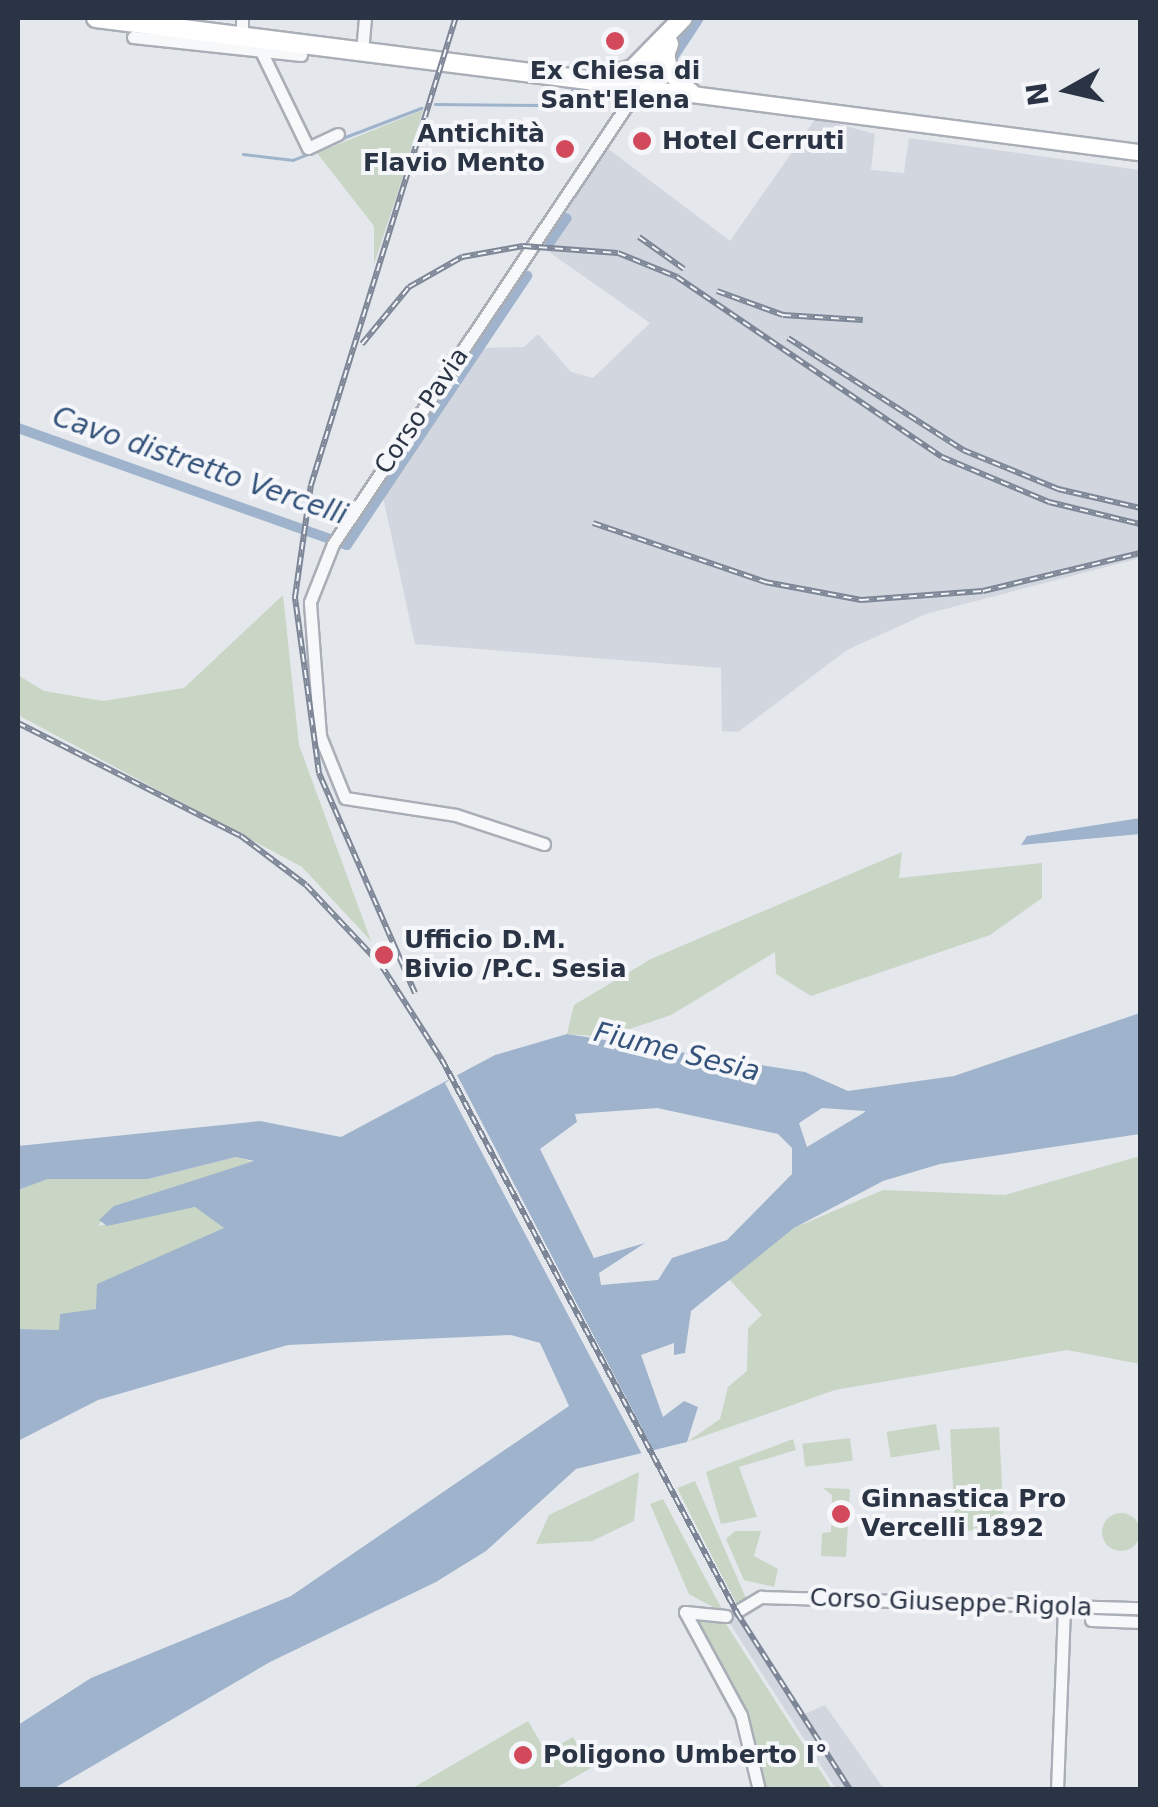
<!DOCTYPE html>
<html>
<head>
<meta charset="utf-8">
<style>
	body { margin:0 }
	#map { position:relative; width:1158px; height:1807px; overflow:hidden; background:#e4e7ec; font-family:"DejaVu Sans",sans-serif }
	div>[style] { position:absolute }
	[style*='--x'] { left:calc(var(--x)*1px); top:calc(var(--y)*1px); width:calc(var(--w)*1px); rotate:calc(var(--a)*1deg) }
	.built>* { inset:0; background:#d2d6de }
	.green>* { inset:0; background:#c9d6c5; transform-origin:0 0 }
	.round { border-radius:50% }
	.water>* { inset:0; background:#9fb4cc }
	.pier>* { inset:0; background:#e4e7ec }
	.stream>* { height:2.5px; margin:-1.25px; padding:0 1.25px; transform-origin:1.25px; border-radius:1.25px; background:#9fb4cc }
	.canal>* { height:10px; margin:-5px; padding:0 5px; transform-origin:5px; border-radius:5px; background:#9fb4cc }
	.roads { filter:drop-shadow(2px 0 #a9aeb7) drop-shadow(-2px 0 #a9aeb7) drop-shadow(0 2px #a9aeb7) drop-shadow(0 -2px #a9aeb7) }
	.street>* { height:11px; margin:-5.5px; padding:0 5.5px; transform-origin:5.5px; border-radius:5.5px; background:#f7f8fa }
	.secondary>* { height:15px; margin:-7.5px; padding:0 7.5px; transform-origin:7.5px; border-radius:7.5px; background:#fff }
	.primary>* { height:18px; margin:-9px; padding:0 9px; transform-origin:9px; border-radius:9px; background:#fff }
	.rail>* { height:6px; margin-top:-3px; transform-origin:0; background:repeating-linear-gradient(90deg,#f4f6f9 0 8px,#7d8696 0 16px); box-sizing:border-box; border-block:2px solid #7d8696 }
	.dots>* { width:28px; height:28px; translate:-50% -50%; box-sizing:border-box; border:5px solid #f4f6f9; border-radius:50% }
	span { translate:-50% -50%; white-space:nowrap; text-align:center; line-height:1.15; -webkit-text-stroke:8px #f4f6f9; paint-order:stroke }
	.poi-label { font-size:25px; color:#2b3445; font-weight:700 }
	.right { translate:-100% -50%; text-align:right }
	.left { translate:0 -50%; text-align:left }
	.street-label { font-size:25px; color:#2b3445 }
	.water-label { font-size:28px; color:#34527a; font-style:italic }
	.frame { position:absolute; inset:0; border:20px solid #2b3445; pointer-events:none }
	.north { position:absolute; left:1018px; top:40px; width:100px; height:100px; -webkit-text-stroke:8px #f4f6f9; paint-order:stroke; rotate:262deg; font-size:28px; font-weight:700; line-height:40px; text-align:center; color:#2b3445 }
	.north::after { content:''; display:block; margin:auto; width:35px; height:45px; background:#2b3445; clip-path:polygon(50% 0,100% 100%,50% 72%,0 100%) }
</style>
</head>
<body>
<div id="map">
	<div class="built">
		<div style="clip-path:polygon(816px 118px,875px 134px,871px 170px,904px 173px,909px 138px,1140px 170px,1140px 558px,926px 614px,847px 650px,738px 732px,722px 731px,721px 668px,415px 644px,383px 497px,482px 348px,524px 347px,538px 334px,571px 372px,593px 378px,650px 323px,542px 247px,607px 148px,730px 241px)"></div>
		<div style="clip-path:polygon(741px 1614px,802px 1715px,825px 1705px,884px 1789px,836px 1789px,729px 1622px)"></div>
	</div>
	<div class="green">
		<div style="clip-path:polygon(423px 110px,398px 192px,374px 264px,374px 226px,317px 153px)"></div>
		<div style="clip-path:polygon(283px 595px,299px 745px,371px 941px,302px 867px,18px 715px,18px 675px,44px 691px,103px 701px,184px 688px)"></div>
		<div style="clip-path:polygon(902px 852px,899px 878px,1042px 863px,1042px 898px,990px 935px,811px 996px,776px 974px,775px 952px,671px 1015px,606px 1037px,567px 1034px,574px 1005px,651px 959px)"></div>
		<div style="clip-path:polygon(1140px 1156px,1140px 1364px,1067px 1350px,835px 1390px,687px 1442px,720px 1419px,728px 1387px,747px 1371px,748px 1328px,762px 1315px,729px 1279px,794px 1228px,883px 1190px,1005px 1195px)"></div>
		<div style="clip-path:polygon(236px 1157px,254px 1162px,114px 1206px,98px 1226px,195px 1207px,225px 1228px,218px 1236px,59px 1330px,18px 1329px,18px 1190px,48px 1179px,148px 1179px)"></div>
		<div style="left:936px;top:1424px;width:26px;height:50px;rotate:81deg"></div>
		<div style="left:999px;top:1427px;width:102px;height:49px;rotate:87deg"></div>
		<div style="left:850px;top:1438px;width:23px;height:48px;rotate:83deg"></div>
		<div style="clip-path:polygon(793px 1439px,796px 1450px,739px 1467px,757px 1517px,721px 1524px,706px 1472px)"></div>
		<div style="clip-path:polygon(639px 1472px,634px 1521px,592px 1541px,536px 1544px,549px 1515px)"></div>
		<div style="clip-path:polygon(695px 1481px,746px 1598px,736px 1603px,677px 1488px)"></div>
		<div style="clip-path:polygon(823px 1488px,850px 1489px,846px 1557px,821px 1556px,822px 1533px,831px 1532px,832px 1495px)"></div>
		<div style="clip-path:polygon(663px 1499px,724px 1613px,689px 1594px,650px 1504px)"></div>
		<div class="round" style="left:1102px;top:1513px;width:38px;height:38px"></div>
		<div style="clip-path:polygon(735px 1531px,761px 1531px,754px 1556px,778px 1569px,774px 1587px,744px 1580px,726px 1539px)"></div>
		<div style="clip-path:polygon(693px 1617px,726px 1624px,832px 1789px,765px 1789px,746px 1716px)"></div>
		<div style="clip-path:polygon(528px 1721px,546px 1752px,573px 1737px,591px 1768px,554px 1789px,411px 1789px)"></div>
	</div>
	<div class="water">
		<div style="clip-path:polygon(1140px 818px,1140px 834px,1021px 845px,1027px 836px)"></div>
		<div style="clip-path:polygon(evenodd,1140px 1013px,1140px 1134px,940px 1164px,883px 1181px,794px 1228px,691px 1311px,685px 1353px,674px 1355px,674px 1343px,641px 1355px,663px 1417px,684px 1401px,698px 1407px,687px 1442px,576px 1469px,486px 1551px,436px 1582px,270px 1662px,53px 1789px,18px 1789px,18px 1725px,91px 1678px,291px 1596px,569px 1406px,540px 1343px,511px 1335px,288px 1345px,98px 1400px,18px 1441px,18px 1329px,59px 1330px,60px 1314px,96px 1309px,97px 1284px,224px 1228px,195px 1207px,107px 1226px,99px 1220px,114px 1206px,254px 1161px,236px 1157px,148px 1179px,48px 1179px,18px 1190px,18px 1146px,260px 1121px,341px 1137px,495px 1055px,567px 1034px,805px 1072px,848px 1091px,954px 1076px,1140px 1013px,657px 1108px,778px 1134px,792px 1148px,792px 1174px,727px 1240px,672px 1258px,658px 1280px,601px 1285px,599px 1273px,645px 1243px,594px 1258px,540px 1149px,577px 1122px,575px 1114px,657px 1108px,1140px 1013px,822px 1108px,865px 1111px,865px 1112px,807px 1147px,799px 1123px,822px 1108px)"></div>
	</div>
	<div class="pier">
		<div style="clip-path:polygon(457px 1075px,656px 1455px,644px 1458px,445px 1083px)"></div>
	</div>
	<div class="stream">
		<div style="--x:435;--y:104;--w:107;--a:0.5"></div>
		<div style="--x:542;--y:105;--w:40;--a:-26.6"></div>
		<div style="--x:340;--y:139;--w:87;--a:-20.9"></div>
		<div style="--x:243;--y:154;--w:50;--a:6.8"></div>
		<div style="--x:293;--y:160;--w:18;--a:-22"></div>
	</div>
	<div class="canal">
		<div style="--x:674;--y:56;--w:45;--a:-56.7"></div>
		<div style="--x:550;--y:242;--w:29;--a:-55"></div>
		<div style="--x:18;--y:428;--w:349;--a:19.6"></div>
		<div style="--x:347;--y:545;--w:324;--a:-56.2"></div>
	</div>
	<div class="roads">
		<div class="street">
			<div style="--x:242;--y:36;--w:18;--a:-90"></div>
			<div style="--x:133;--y:37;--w:169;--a:6.1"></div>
			<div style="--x:259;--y:47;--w:112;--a:64.1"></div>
			<div style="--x:308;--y:148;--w:33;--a:-25"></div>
			<div style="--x:362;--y:52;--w:34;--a:-85"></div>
			<div style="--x:544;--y:844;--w:93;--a:-161.8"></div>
			<div style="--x:456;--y:815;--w:112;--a:-171.3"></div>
			<div style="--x:345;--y:798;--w:67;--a:-112"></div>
			<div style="--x:320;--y:736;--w:134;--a:-94.3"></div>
			<div style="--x:310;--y:602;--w:62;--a:-68.4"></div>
			<div style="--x:333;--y:544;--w:550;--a:-56.19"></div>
			<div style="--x:739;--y:1610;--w:26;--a:-31"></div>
			<div style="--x:761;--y:1597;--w:379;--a:1.7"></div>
			<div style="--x:685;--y:1612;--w:117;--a:61.5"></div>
			<div style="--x:741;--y:1715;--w:77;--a:76.5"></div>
			<div style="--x:685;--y:1612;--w:41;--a:5.6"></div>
			<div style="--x:1091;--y:1620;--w:49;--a:2.3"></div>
			<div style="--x:1057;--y:1790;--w:184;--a:-87.8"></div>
		</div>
		<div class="secondary">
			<div style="--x:666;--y:52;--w:22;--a:80"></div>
			<div style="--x:670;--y:74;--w:28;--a:39"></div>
			<div style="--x:653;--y:89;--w:491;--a:7.4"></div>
		</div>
		<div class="primary">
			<div style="--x:96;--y:18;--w:500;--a:7.2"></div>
			<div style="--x:592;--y:81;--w:43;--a:-16.3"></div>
			<div style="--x:633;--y:69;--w:71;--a:-45.6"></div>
			<div style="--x:607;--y:83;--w:46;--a:7.4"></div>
			<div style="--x:653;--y:89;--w:48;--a:-70.4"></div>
		</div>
	</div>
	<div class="rail">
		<div style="--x:639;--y:237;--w:55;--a:35.4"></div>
		<div style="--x:717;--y:291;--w:70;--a:20"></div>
		<div style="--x:783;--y:315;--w:80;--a:3.6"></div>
		<div style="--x:788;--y:338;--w:208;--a:32.6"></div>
		<div style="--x:963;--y:450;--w:103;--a:22.3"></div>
		<div style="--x:1058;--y:489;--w:84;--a:13"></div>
		<div style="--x:362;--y:344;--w:74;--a:-50.5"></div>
		<div style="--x:409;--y:287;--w:61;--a:-29.5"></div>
		<div style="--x:462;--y:257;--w:62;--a:-10.2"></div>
		<div style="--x:523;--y:246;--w:95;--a:4.2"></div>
		<div style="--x:618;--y:253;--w:64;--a:22.1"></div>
		<div style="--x:677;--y:277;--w:320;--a:34.2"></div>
		<div style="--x:942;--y:457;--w:116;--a:22.8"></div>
		<div style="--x:1049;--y:502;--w:94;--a:13.6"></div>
		<div style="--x:593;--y:523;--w:182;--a:18.9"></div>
		<div style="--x:765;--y:582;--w:98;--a:10.6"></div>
		<div style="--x:861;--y:600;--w:122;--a:-4.2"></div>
		<div style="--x:983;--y:591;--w:162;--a:-13.6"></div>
		<div style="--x:18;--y:723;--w:250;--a:26.9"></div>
		<div style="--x:241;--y:836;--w:81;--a:37"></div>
		<div style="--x:306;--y:885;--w:110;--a:46.8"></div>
		<div style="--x:381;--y:965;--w:113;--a:57.3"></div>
		<div style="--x:442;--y:1060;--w:627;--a:61.92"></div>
		<div style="--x:737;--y:1613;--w:210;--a:57.4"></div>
		<div style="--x:415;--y:993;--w:240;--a:-113.6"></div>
		<div style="--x:319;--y:773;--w:178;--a:-97.8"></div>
		<div style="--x:295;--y:597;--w:113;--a:-81.9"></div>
		<div style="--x:311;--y:485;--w:489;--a:-72.8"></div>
	</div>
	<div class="dots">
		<div style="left:615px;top:41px;background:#d1495b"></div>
		<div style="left:642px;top:141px;background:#d1495b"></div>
		<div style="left:565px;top:149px;background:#d1495b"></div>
		<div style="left:384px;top:955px;background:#d1495b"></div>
		<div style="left:841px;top:1514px;background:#d1495b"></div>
		<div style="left:523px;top:1755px;background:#d1495b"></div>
	</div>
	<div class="poi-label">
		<span style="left:615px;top:86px">Ex Chiesa di<br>Sant'Elena</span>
		<span class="right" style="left:545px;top:149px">Antichità<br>Flavio Mento</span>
		<span class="left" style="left:662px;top:141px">Hotel Cerruti</span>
		<span class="left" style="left:404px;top:955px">Ufficio D.M.<br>Bivio /P.C. Sesia</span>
		<span class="left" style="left:861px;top:1514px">Ginnastica Pro<br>Vercelli 1892</span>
		<span class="left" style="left:543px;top:1755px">Poligono Umberto I°</span>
	</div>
	<div class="street-label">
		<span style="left:422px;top:411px;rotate:-56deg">Corso Pavia</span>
		<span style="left:951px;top:1603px;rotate:2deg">Corso Giuseppe Rigola</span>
	</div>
	<div class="water-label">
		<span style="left:200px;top:466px;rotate:19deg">Cavo distretto Vercelli</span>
		<span style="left:677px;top:1052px;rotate:14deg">Fiume Sesia</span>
	</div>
	<div class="frame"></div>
	<div class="north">N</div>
</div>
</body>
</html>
